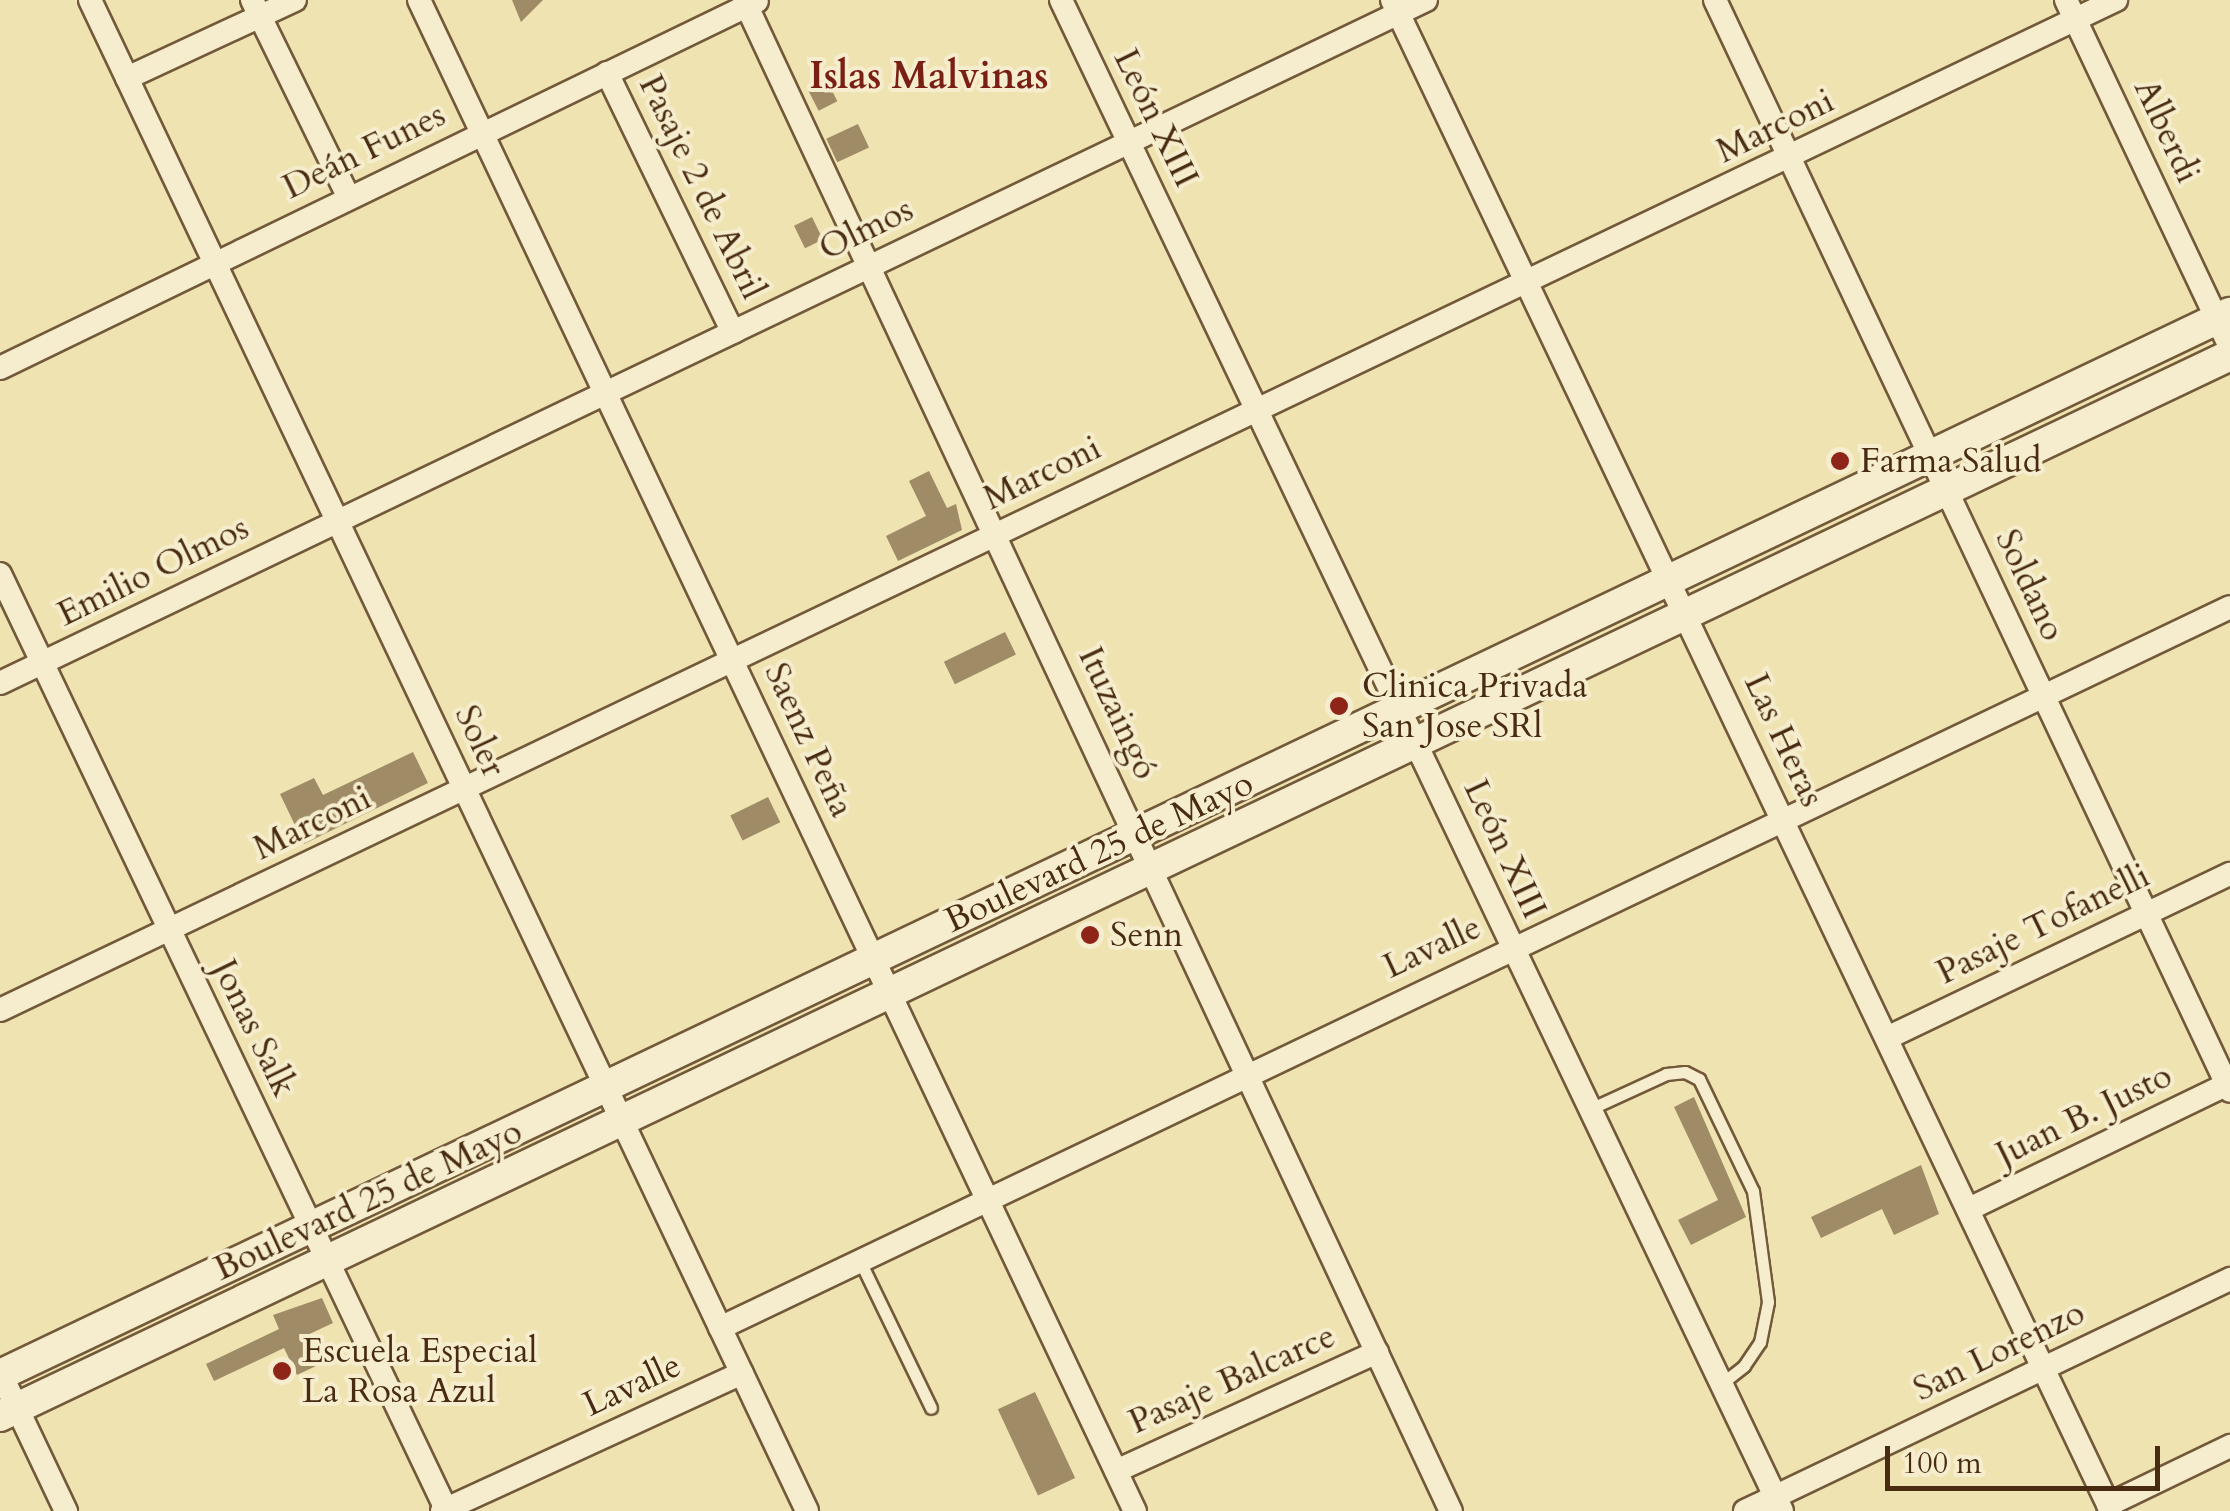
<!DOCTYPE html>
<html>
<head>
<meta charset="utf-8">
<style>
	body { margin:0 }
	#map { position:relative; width:2230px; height:1511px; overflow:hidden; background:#f0e3b2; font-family:Cardo,serif }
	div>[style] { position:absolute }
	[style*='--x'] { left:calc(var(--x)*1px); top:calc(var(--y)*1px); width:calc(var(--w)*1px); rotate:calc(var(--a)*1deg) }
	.building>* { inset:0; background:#9f8b65; transform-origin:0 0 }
	.roads { filter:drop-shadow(2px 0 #725939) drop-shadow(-2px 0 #725939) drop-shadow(0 2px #725939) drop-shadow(0 -2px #725939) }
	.lane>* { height:11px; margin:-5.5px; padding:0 5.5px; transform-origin:5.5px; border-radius:5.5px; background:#f5edcd }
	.street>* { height:22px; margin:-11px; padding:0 11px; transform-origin:11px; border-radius:11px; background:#f5edcd }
	.secondary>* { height:30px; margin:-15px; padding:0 15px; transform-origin:15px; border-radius:15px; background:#f5edcd }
	.dots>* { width:28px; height:28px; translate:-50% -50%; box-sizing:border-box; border:5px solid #f5edcd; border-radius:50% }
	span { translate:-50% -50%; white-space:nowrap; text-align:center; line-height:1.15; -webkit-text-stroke:8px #f5edcd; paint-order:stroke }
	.street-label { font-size:35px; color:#482b11 }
	.poi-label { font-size:35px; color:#482b11 }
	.left { translate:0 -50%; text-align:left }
	.neighbourhood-label { font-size:38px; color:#7a1f14; font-weight:700 }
	.scale { position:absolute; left:1885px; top:1446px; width:275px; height:45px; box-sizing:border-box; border:5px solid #482b11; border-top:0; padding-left:12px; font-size:30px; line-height:35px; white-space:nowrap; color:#482b11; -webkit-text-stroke:8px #f5edcd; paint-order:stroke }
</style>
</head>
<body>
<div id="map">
	<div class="building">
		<div style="clip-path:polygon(512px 0,543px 0,521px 22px)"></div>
		<div style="left:826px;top:79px;width:25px;height:21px;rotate:63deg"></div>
		<div style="left:858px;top:124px;width:26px;height:35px;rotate:65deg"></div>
		<div style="left:812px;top:217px;width:25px;height:20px;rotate:64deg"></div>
		<div style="clip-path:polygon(929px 471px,947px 508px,956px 504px,962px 530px,898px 561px,886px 536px,926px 516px,909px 481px)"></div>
		<div style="left:1005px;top:632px;width:25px;height:68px;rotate:64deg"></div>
		<div style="clip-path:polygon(413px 752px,428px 783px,304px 844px,280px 794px,314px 778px,323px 795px)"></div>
		<div style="left:768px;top:797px;width:28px;height:42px;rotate:64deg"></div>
		<div style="clip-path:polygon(1694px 1097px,1746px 1217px,1691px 1245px,1678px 1220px,1718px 1200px,1674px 1107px)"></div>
		<div style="clip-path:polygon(1921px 1165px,1939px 1214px,1894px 1235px,1882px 1209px,1821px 1238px,1811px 1217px)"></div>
		<div style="clip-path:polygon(322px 1298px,333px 1323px,303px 1337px,316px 1366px,297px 1375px,284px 1348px,214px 1381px,206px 1364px,279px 1329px,273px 1315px)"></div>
		<div style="left:1035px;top:1392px;width:95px;height:41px;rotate:65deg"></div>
	</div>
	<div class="roads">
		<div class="lane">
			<div style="--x:1590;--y:1109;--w:84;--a:-24.7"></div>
			<div style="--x:1666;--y:1074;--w:19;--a:-6"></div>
			<div style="--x:1685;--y:1072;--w:16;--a:27"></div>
			<div style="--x:1699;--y:1079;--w:124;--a:64.3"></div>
			<div style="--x:1753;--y:1191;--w:112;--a:82.3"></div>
			<div style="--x:1768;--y:1302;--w:41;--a:101.3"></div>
			<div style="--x:1760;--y:1342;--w:29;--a:124"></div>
			<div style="--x:1744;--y:1366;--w:29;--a:142"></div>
			<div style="--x:860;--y:1261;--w:163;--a:64.2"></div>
		</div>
		<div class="street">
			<div style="--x:90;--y:0;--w:1672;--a:64.61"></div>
			<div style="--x:252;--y:0;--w:220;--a:63.9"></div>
			<div style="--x:419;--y:0;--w:1672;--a:64.65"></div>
			<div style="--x:744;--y:0;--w:1668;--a:64.93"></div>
			<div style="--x:1061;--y:0;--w:1674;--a:64.49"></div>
			<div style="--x:1392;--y:0;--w:1673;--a:64.55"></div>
			<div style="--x:1715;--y:0;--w:1206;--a:64.73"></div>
			<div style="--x:2066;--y:0;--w:384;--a:64.7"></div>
			<div style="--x:607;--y:73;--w:288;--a:64.1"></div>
			<div style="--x:127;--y:78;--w:185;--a:-24.9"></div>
			<div style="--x:0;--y:368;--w:841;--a:-25.86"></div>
			<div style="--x:0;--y:574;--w:1038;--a:64.5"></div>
			<div style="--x:0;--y:683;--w:1581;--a:-25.59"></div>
			<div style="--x:0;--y:1010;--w:2345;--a:-25.52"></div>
			<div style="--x:1887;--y:1038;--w:380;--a:-25.6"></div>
			<div style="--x:1969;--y:1209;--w:290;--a:-25.8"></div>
			<div style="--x:720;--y:1328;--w:1673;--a:-25.52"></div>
			<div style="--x:0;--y:1372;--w:154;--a:64.6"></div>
			<div style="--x:1116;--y:1471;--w:287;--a:-24.5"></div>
			<div style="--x:2108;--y:1505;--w:136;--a:-25.8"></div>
			<div style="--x:442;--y:1511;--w:330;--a:-24.7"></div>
			<div style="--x:1745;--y:1511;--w:538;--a:-25.56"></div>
		</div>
		<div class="secondary">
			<div style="--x:0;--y:1375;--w:2470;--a:-25.47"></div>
			<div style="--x:0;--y:1416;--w:2470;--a:-25.44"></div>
		</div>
	</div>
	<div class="dots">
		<div style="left:1840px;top:461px;background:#8f2418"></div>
		<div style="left:1339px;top:706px;background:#8f2418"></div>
		<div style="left:1090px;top:935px;background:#8f2418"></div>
		<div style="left:282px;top:1371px;background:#8f2418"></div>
	</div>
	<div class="street-label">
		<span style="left:1156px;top:118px;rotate:64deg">León XIII</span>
		<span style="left:1775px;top:126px;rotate:-26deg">Marconi</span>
		<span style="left:2167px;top:131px;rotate:65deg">Alberdi</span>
		<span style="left:364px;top:151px;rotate:-26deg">Deán Funes</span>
		<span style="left:702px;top:187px;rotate:64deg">Pasaje 2 de Abril</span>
		<span style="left:866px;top:229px;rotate:-26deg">Olmos</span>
		<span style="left:1042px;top:473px;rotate:-26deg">Marconi</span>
		<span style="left:153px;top:571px;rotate:-26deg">Emilio Olmos</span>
		<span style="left:2030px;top:585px;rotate:65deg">Soldano</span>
		<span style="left:1118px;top:713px;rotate:65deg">Ituzaingó</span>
		<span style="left:809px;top:740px;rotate:65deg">Saenz Peña</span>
		<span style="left:1784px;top:740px;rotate:65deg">Las Heras</span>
		<span style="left:480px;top:741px;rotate:65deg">Soler</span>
		<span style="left:312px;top:823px;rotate:-26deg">Marconi</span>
		<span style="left:1505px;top:849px;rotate:65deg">León XIII</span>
		<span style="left:1099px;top:852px;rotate:-25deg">Boulevard 25 de Mayo</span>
		<span style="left:2043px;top:924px;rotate:-26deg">Pasaje Tofanelli</span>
		<span style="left:1432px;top:947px;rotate:-25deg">Lavalle</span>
		<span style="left:254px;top:1028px;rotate:64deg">Jonas Salk</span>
		<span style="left:2084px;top:1115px;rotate:-26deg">Juan B. Justo</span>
		<span style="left:368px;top:1200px;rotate:-25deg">Boulevard 25 de Mayo</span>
		<span style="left:1999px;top:1351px;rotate:-26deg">San Lorenzo</span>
		<span style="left:1232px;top:1379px;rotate:-24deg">Pasaje Balcarce</span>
		<span style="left:632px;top:1385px;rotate:-25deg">Lavalle</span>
	</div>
	<div class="poi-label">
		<span class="left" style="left:1860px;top:461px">Farma Salud</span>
		<span class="left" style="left:1362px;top:706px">Clinica Privada<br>San Jose SRl</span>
		<span class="left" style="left:1110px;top:935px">Senn</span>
		<span class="left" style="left:302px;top:1371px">Escuela Especial<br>La Rosa Azul</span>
	</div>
	<div class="neighbourhood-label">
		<span style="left:929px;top:77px">Islas Malvinas</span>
	</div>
	<div class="scale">100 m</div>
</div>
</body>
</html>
